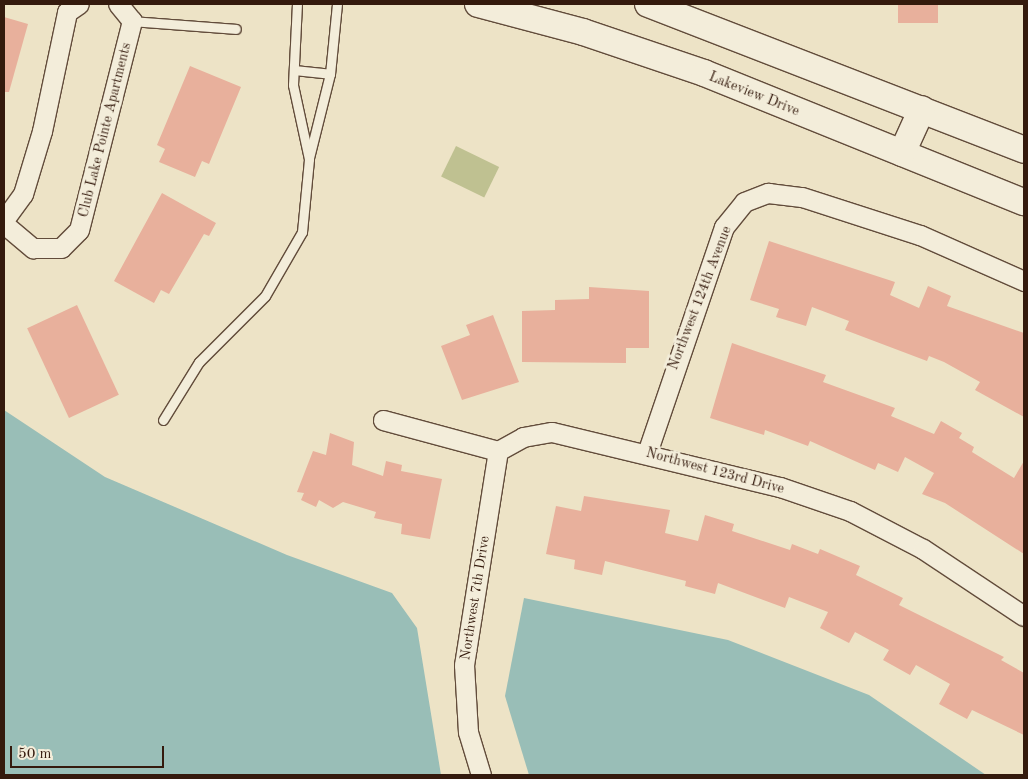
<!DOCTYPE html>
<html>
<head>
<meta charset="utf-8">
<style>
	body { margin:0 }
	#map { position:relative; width:1028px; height:779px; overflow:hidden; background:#ede3c6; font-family:"Old Standard TT",serif }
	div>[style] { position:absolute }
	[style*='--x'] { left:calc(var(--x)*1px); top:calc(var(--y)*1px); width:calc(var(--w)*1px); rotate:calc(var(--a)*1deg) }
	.green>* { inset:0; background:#bfc191; transform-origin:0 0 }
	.water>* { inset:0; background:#99beb7 }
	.building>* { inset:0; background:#e8b09c; transform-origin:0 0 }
	.roads { filter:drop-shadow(1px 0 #624c3b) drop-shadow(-1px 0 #624c3b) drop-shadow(0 1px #624c3b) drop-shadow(0 -1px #624c3b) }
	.lane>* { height:9px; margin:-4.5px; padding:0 4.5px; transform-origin:4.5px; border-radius:4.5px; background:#f3edda }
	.street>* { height:19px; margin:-9.5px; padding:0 9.5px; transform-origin:9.5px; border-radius:9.5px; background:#f3edda }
	.secondary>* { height:26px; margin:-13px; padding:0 13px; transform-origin:13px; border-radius:13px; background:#f3edda }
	span { translate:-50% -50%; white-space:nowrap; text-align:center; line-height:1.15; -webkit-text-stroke:5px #f3edda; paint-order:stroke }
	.street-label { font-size:14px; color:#341a0d }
	.frame { position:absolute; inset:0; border:5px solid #341a0d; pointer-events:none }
	.scale { position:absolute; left:10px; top:746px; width:154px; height:22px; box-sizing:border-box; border:2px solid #341a0d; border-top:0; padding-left:6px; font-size:15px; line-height:18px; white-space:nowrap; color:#341a0d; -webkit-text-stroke:4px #f3edda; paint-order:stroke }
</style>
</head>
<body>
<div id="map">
	<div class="green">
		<div style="left:456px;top:146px;width:48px;height:34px;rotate:26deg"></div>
	</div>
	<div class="water">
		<div style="clip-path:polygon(4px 410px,105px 477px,287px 555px,392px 593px,417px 628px,441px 775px,4px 775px)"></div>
		<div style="clip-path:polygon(524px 598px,728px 640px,869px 695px,986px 775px,529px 775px,505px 696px)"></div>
	</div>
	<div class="building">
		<div style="left:898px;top:4px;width:40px;height:19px"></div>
		<div style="clip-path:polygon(4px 17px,28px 24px,9px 92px,4px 92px)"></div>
		<div style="clip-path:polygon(190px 66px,241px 87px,209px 164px,202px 161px,195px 177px,159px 162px,165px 149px,157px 145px)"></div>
		<div style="clip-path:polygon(162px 193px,216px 223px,209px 236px,204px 234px,169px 294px,161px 290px,154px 303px,114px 281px)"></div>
		<div style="clip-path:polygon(769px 241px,895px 282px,890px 295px,919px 308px,928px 286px,951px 296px,947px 306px,1024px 333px,1024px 417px,975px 390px,980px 382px,944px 362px,929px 356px,927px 361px,845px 330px,849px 321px,812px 307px,806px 326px,776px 317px,779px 309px,750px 300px)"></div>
		<div style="clip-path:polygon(589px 287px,649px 291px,649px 348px,626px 348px,626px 363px,522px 362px,522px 311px,555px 310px,555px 300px,589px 299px)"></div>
		<div style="left:77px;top:305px;width:99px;height:55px;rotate:65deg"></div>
		<div style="clip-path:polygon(493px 315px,519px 382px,462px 400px,441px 346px,470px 335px,466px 325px)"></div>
		<div style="clip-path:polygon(732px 343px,826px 375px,823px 382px,895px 408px,891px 416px,934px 434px,941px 421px,962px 433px,959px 438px,974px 447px,972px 452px,1014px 478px,1024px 461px,1024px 554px,945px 503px,922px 494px,934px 473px,905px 457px,898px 472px,878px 463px,875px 470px,810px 441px,808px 446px,765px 430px,764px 435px,710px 418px)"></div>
		<div style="clip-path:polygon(330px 433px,354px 442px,352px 465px,383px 476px,386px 461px,402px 465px,401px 471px,442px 479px,430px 539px,401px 534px,402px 524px,374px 518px,376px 512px,343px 502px,333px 508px,319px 500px,316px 507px,301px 500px,304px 493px,297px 492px,313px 451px,326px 455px)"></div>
		<div style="clip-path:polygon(584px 496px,670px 510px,665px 533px,698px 541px,705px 515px,734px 524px,732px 531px,790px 550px,792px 544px,818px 554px,820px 549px,860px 566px,856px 575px,903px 598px,899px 605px,1004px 657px,1001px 660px,1024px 673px,1024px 735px,972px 710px,967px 719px,939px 704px,950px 684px,916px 665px,910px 675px,883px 660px,889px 650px,855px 632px,849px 643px,820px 628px,828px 612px,789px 597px,785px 608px,718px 583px,715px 594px,685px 586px,686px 581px,605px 561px,602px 575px,574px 569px,575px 560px,546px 554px,556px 506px,581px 511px)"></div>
	</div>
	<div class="roads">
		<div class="lane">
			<div style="--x:132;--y:21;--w:104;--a:4.4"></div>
			<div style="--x:294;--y:70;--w:36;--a:6"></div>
			<div style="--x:309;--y:158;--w:87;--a:-76"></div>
			<div style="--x:330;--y:74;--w:70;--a:-84.3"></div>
			<div style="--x:163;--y:420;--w:68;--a:-58.2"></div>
			<div style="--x:199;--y:362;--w:93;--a:-45"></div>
			<div style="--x:265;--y:296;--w:74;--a:-60"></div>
			<div style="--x:302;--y:232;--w:73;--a:-84.5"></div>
			<div style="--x:309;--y:159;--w:76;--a:-102.2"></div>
			<div style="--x:293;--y:85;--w:81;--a:-87.2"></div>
		</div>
		<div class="street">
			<div style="--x:4;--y:220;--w:32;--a:-54"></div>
			<div style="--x:23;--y:194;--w:66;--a:-73.2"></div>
			<div style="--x:42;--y:131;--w:122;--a:-78.1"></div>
			<div style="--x:67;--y:12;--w:14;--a:-34"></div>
			<div style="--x:4;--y:224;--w:38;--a:40"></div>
			<div style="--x:33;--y:248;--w:28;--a:0"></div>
			<div style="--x:61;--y:248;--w:25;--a:-45"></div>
			<div style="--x:79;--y:230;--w:216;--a:-75.8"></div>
			<div style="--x:132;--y:21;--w:22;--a:-129"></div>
			<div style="--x:383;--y:420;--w:119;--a:15.1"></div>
			<div style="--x:498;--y:451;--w:29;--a:-29"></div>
			<div style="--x:523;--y:437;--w:29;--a:-10"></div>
			<div style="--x:552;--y:432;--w:235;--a:13.6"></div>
			<div style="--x:780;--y:487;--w:74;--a:18.9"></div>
			<div style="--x:850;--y:511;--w:82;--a:27.5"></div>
			<div style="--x:923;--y:549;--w:121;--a:33.6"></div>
			<div style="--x:647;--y:453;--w:239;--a:-71.2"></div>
			<div style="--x:724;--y:227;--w:32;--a:-51"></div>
			<div style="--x:744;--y:202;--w:26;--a:-21"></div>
			<div style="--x:768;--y:193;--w:34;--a:7"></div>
			<div style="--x:802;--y:197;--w:124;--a:17.9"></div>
			<div style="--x:920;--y:235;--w:114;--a:23.9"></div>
			<div style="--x:481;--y:775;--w:45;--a:-106.8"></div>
			<div style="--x:468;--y:732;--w:67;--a:-93.4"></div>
			<div style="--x:464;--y:665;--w:217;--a:-81"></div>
		</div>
		<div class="secondary">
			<div style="--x:478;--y:4;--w:109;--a:14.9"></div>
			<div style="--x:583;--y:32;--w:128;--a:18.7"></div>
			<div style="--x:704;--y:73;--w:345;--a:22"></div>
			<div style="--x:648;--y:4;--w:403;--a:21.2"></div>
			<div style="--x:902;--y:153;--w:48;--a:-65.6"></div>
		</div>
	</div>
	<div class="street-label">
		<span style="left:754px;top:94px;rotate:22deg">Lakeview Drive</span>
		<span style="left:105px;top:130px;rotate:-76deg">Club Lake Pointe Apartments</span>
		<span style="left:700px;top:298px;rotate:-69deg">Northwest 124th Avenue</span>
		<span style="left:715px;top:471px;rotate:15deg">Northwest 123rd Drive</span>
		<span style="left:475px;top:598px;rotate:-81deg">Northwest 7th Drive</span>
	</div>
	<div class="frame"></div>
	<div class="scale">50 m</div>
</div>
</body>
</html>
